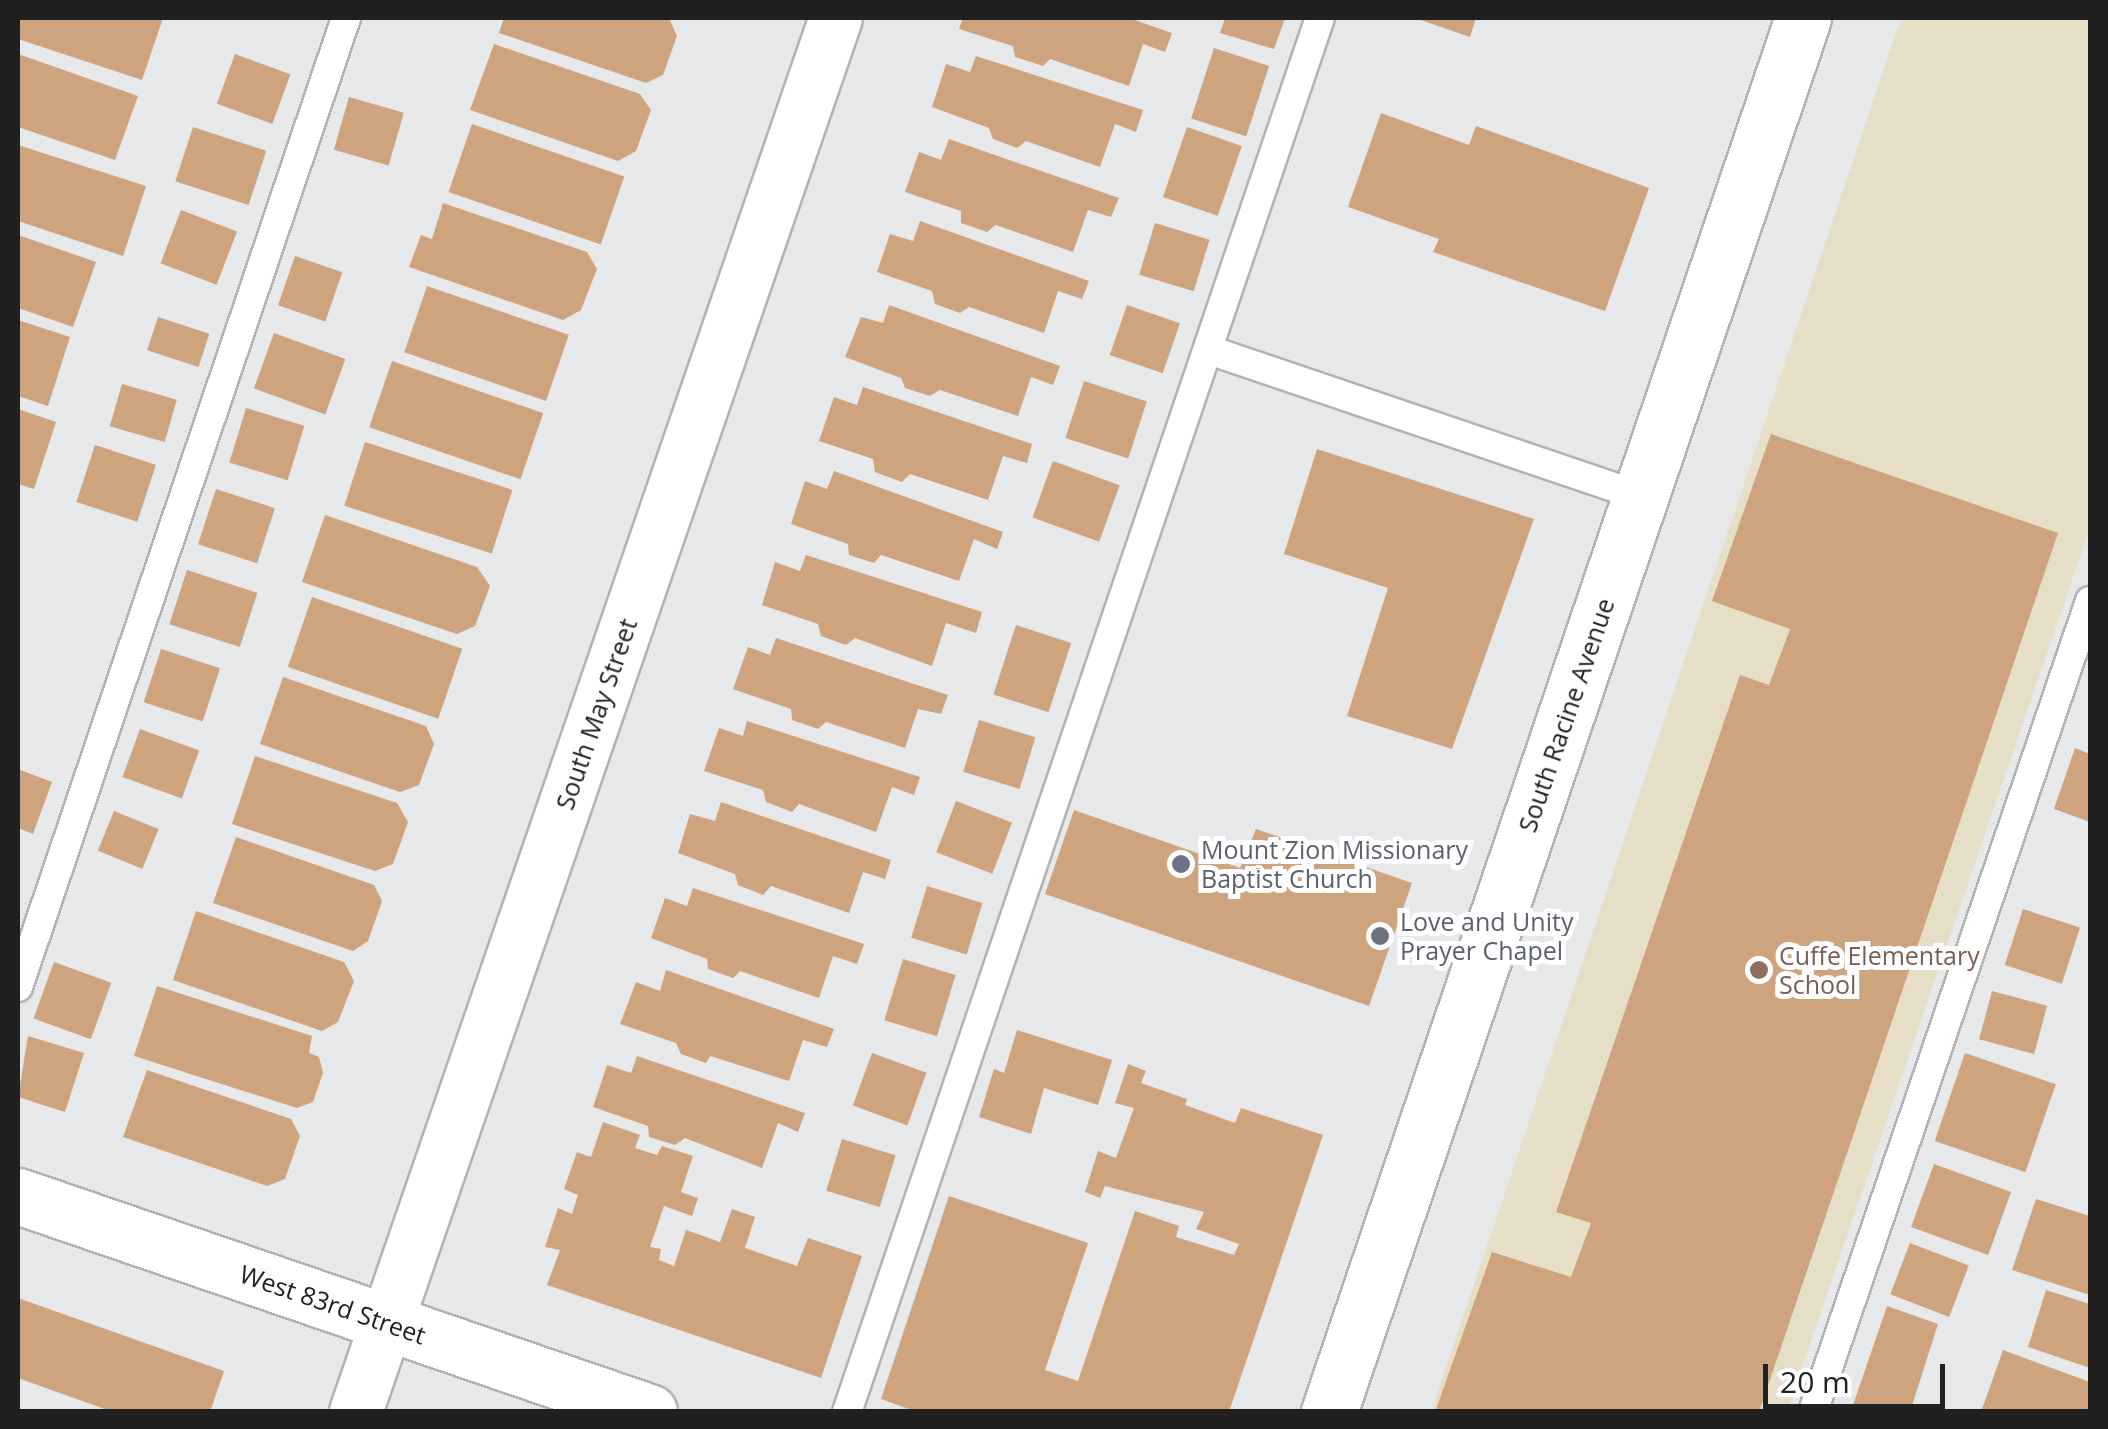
<!DOCTYPE html>
<html>
<head>
<meta charset="utf-8">
<style>
	body { margin:0 }
	#map { position:relative; width:2108px; height:1429px; overflow:hidden; background:#e7e8ea; font-family:"Open Sans",sans-serif }
	div>[style] { position:absolute }
	[style*='--x'] { left:calc(var(--x)*1px); top:calc(var(--y)*1px); width:calc(var(--w)*1px); rotate:calc(var(--a)*1deg) }
	.education>* { inset:0; background:#e7dec8 }
	.building>* { inset:0; background:#cda47e; transform-origin:0 0 }
	.roads { filter:drop-shadow(2px 0 #b2b3b5) drop-shadow(-2px 0 #b2b3b5) drop-shadow(0 2px #b2b3b5) drop-shadow(0 -2px #b2b3b5) }
	.lane>* { height:28px; margin:-14px; padding:0 14px; transform-origin:14px; border-radius:14px; background:#fff }
	.street>* { height:52px; margin:-26px; padding:0 26px; transform-origin:26px; border-radius:26px; background:#fff }
	.secondary>* { height:55px; margin:-27.5px; padding:0 27.5px; transform-origin:27.5px; border-radius:27.5px; background:#fff }
	.dots>* { width:28px; height:28px; translate:-50% -50%; box-sizing:border-box; border:5px solid #fff; border-radius:50% }
	span { translate:-50% -50%; white-space:nowrap; text-align:center; line-height:1.15; -webkit-text-stroke:10px #fff; paint-order:stroke }
	.street-label { font-size:25px; color:#202021 }
	.worship-label { font-size:25px; color:#5b616d }
	.left { translate:0 -50%; text-align:left }
	.education-label { font-size:25px; color:#785e54 }
	.frame { position:absolute; inset:0; border:20px solid #202021; pointer-events:none }
	.scale { position:absolute; left:1763px; top:1364px; width:182px; height:45px; box-sizing:border-box; border:5px solid #202021; border-top:0; padding-left:12px; font-size:30px; line-height:35px; white-space:nowrap; color:#202021; -webkit-text-stroke:8px #fff; paint-order:stroke }
</style>
</head>
<body>
<div id="map">
	<div class="education">
		<div style="clip-path:polygon(1901px 18px,2090px 18px,2090px 528px,1787px 1411px,1431px 1412px)"></div>
	</div>
	<div class="building">
		<div style="clip-path:polygon(18px 18px,163px 18px,142px 80px,18px 39px)"></div>
		<div style="clip-path:polygon(504px 18px,669px 18px,677px 36px,663px 75px,646px 83px,499px 33px)"></div>
		<div style="clip-path:polygon(963px 18px,1129px 18px,1172px 33px,1165px 52px,1143px 44px,1129px 86px,1050px 59px,1043px 66px,1015px 57px,1013px 46px,959px 29px)"></div>
		<div style="clip-path:polygon(1225px 18px,1285px 18px,1274px 49px,1220px 33px)"></div>
		<div style="clip-path:polygon(1415px 18px,1476px 18px,1470px 37px)"></div>
		<div style="clip-path:polygon(494px 44px,640px 94px,651px 110px,636px 151px,618px 161px,470px 110px)"></div>
		<div style="left:1214px;top:48px;width:58px;height:74px;rotate:18deg"></div>
		<div style="clip-path:polygon(18px 54px,138px 96px,115px 160px,18px 127px)"></div>
		<div style="left:235px;top:54px;width:59px;height:53px;rotate:20deg"></div>
		<div style="clip-path:polygon(976px 56px,1143px 110px,1136px 132px,1115px 124px,1100px 167px,1026px 141px,1017px 148px,993px 139px,989px 128px,932px 107px,946px 64px,970px 72px)"></div>
		<div style="left:349px;top:97px;width:57px;height:55px;rotate:16deg"></div>
		<div style="clip-path:polygon(1381px 113px,1469px 145px,1476px 126px,1649px 188px,1605px 311px,1433px 252px,1439px 239px,1348px 207px)"></div>
		<div style="left:472px;top:124px;width:161px;height:72px;rotate:19deg"></div>
		<div style="left:193px;top:127px;width:77px;height:57px;rotate:18deg"></div>
		<div style="left:1187px;top:127px;width:58px;height:74px;rotate:19deg"></div>
		<div style="clip-path:polygon(949px 139px,1119px 198px,1111px 217px,1088px 210px,1073px 252px,996px 225px,987px 232px,961px 223px,961px 211px,905px 192px,919px 152px,941px 160px)"></div>
		<div style="clip-path:polygon(18px 145px,146px 186px,123px 256px,18px 221px)"></div>
		<div style="clip-path:polygon(443px 203px,587px 252px,597px 269px,581px 310px,563px 320px,409px 267px,421px 235px,432px 239px)"></div>
		<div style="left:181px;top:210px;width:60px;height:57px;rotate:21deg"></div>
		<div style="clip-path:polygon(920px 221px,1089px 281px,1082px 299px,1058px 291px,1044px 333px,969px 307px,960px 313px,935px 304px,932px 291px,877px 272px,890px 234px,913px 241px)"></div>
		<div style="left:1155px;top:223px;width:57px;height:54px;rotate:17deg"></div>
		<div style="clip-path:polygon(18px 235px,96px 262px,73px 327px,18px 308px)"></div>
		<div style="left:295px;top:256px;width:50px;height:52px;rotate:19deg"></div>
		<div style="left:427px;top:286px;width:150px;height:70px;rotate:19deg"></div>
		<div style="clip-path:polygon(889px 305px,1060px 366px,1053px 385px,1031px 377px,1018px 416px,940px 390px,930px 396px,905px 388px,901px 378px,845px 357px,861px 317px,883px 323px)"></div>
		<div style="left:1127px;top:305px;width:56px;height:53px;rotate:19deg"></div>
		<div style="left:158px;top:317px;width:54px;height:35px;rotate:18deg"></div>
		<div style="clip-path:polygon(18px 320px,70px 337px,48px 406px,18px 396px)"></div>
		<div style="left:274px;top:333px;width:76px;height:59px;rotate:20deg"></div>
		<div style="left:392px;top:361px;width:160px;height:70px;rotate:19deg"></div>
		<div style="left:1084px;top:381px;width:66px;height:60px;rotate:18deg"></div>
		<div style="left:122px;top:384px;width:57px;height:44px;rotate:16deg"></div>
		<div style="clip-path:polygon(863px 387px,1032px 444px,1027px 463px,1003px 456px,988px 500px,910px 474px,902px 482px,875px 472px,873px 459px,819px 441px,834px 397px,857px 405px)"></div>
		<div style="left:246px;top:408px;width:61px;height:57px;rotate:17deg"></div>
		<div style="clip-path:polygon(18px 409px,56px 422px,34px 489px,18px 484px)"></div>
		<div style="clip-path:polygon(1771px 434px,2058px 533px,1759px 1412px,1435px 1412px,1492px 1252px,1571px 1277px,1591px 1223px,1556px 1212px,1740px 675px,1769px 685px,1790px 629px,1712px 601px)"></div>
		<div style="left:365px;top:442px;width:155px;height:67px;rotate:18deg"></div>
		<div style="left:95px;top:445px;width:64px;height:60px;rotate:18deg"></div>
		<div style="clip-path:polygon(1317px 449px,1534px 519px,1452px 749px,1347px 716px,1388px 588px,1284px 554px)"></div>
		<div style="left:1053px;top:461px;width:71px;height:60px;rotate:20deg"></div>
		<div style="clip-path:polygon(834px 471px,1003px 532px,997px 549px,974px 539px,959px 581px,881px 555px,874px 563px,849px 555px,848px 544px,791px 524px,805px 481px,827px 489px)"></div>
		<div style="left:216px;top:489px;width:62px;height:58px;rotate:18deg"></div>
		<div style="clip-path:polygon(325px 515px,477px 567px,490px 586px,475px 626px,457px 634px,302px 582px)"></div>
		<div style="clip-path:polygon(806px 555px,982px 612px,976px 633px,946px 623px,932px 666px,855px 638px,846px 645px,821px 636px,818px 624px,762px 605px,775px 562px,800px 571px)"></div>
		<div style="left:187px;top:570px;width:74px;height:57px;rotate:18deg"></div>
		<div style="left:312px;top:597px;width:159px;height:74px;rotate:19deg"></div>
		<div style="left:1016px;top:625px;width:58px;height:73px;rotate:18deg"></div>
		<div style="clip-path:polygon(776px 638px,917px 685px,948px 695px,941px 714px,918px 709px,905px 748px,826px 722px,818px 729px,792px 720px,791px 709px,733px 689px,748px 647px,770px 655px)"></div>
		<div style="left:161px;top:649px;width:62px;height:56px;rotate:18deg"></div>
		<div style="clip-path:polygon(283px 677px,426px 726px,434px 744px,419px 785px,400px 792px,260px 744px)"></div>
		<div style="left:979px;top:720px;width:59px;height:54px;rotate:17deg"></div>
		<div style="clip-path:polygon(747px 721px,920px 777px,914px 795px,892px 787px,876px 832px,799px 804px,792px 812px,766px 802px,763px 790px,704px 771px,719px 728px,743px 736px)"></div>
		<div style="left:140px;top:729px;width:63px;height:51px;rotate:20deg"></div>
		<div style="clip-path:polygon(2075px 748px,2090px 754px,2090px 822px,2054px 809px)"></div>
		<div style="clip-path:polygon(255px 756px,397px 803px,408px 822px,393px 864px,375px 871px,232px 824px)"></div>
		<div style="clip-path:polygon(18px 769px,52px 782px,33px 834px,18px 828px)"></div>
		<div style="left:956px;top:801px;width:60px;height:55px;rotate:21deg"></div>
		<div style="clip-path:polygon(721px 802px,891px 860px,885px 879px,863px 872px,849px 913px,771px 886px,763px 895px,738px 885px,735px 874px,678px 853px,690px 814px,715px 821px)"></div>
		<div style="clip-path:polygon(1074px 810px,1240px 868px,1256px 829px,1412px 883px,1369px 1006px,1045px 894px)"></div>
		<div style="left:114px;top:811px;width:48px;height:43px;rotate:22deg"></div>
		<div style="clip-path:polygon(236px 837px,374px 885px,382px 901px,368px 941px,353px 951px,213px 903px)"></div>
		<div style="left:927px;top:886px;width:58px;height:54px;rotate:17deg"></div>
		<div style="clip-path:polygon(693px 888px,864px 944px,857px 964px,833px 956px,819px 998px,740px 971px,733px 978px,708px 969px,707px 959px,651px 938px,665px 898px,687px 906px)"></div>
		<div style="left:2023px;top:909px;width:60px;height:59px;rotate:18deg"></div>
		<div style="clip-path:polygon(196px 911px,344px 962px,354px 981px,338px 1022px,322px 1031px,173px 980px)"></div>
		<div style="left:903px;top:959px;width:55px;height:64px;rotate:17deg"></div>
		<div style="left:54px;top:962px;width:61px;height:60px;rotate:20deg"></div>
		<div style="clip-path:polygon(666px 970px,834px 1029px,827px 1047px,803px 1040px,789px 1081px,710px 1056px,706px 1063px,681px 1054px,676px 1043px,620px 1024px,636px 982px,660px 991px)"></div>
		<div style="clip-path:polygon(157px 986px,312px 1036px,309px 1053px,319px 1057px,323px 1073px,313px 1102px,297px 1108px,134px 1056px)"></div>
		<div style="left:1992px;top:991px;width:57px;height:50px;rotate:15deg"></div>
		<div style="clip-path:polygon(1017px 1030px,1112px 1060px,1098px 1105px,1044px 1088px,1031px 1134px,979px 1117px,994px 1069px,1004px 1073px)"></div>
		<div style="clip-path:polygon(28px 1036px,84px 1053px,65px 1112px,18px 1097px)"></div>
		<div style="left:872px;top:1053px;width:58px;height:56px;rotate:20deg"></div>
		<div style="left:1965px;top:1053px;width:96px;height:93px;rotate:19deg"></div>
		<div style="clip-path:polygon(637px 1056px,805px 1113px,798px 1132px,778px 1123px,762px 1168px,685px 1138px,675px 1145px,649px 1137px,648px 1126px,593px 1107px,607px 1065px,631px 1073px)"></div>
		<div style="clip-path:polygon(1128px 1064px,1146px 1071px,1141px 1083px,1187px 1099px,1185px 1105px,1235px 1123px,1241px 1108px,1323px 1135px,1229px 1412px,917px 1412px,881px 1399px,949px 1196px,1088px 1243px,1045px 1370px,1078px 1381px,1135px 1211px,1179px 1226px,1176px 1237px,1234px 1255px,1239px 1244px,1196px 1229px,1204px 1212px,1105px 1186px,1100px 1198px,1085px 1192px,1098px 1151px,1116px 1158px,1134px 1108px,1115px 1103px)"></div>
		<div style="clip-path:polygon(147px 1070px,291px 1119px,300px 1136px,285px 1179px,267px 1186px,123px 1137px)"></div>
		<div style="clip-path:polygon(603px 1122px,640px 1135px,635px 1148px,657px 1155px,662px 1146px,693px 1156px,681px 1192px,698px 1198px,692px 1216px,664px 1206px,650px 1247px,661px 1249px,659px 1260px,674px 1266px,686px 1230px,720px 1242px,732px 1209px,755px 1217px,745px 1248px,797px 1266px,808px 1238px,862px 1256px,821px 1378px,547px 1285px,560px 1250px,545px 1247px,558px 1208px,572px 1214px,578px 1195px,564px 1189px,577px 1152px,591px 1157px)"></div>
		<div style="left:842px;top:1139px;width:56px;height:54px;rotate:17deg"></div>
		<div style="left:1934px;top:1164px;width:82px;height:67px;rotate:20deg"></div>
		<div style="clip-path:polygon(2036px 1199px,2090px 1216px,2090px 1295px,2012px 1270px)"></div>
		<div style="left:1910px;top:1243px;width:63px;height:55px;rotate:21deg"></div>
		<div style="clip-path:polygon(2046px 1290px,2090px 1304px,2090px 1368px,2028px 1347px)"></div>
		<div style="clip-path:polygon(18px 1298px,224px 1371px,210px 1412px,113px 1412px,18px 1378px)"></div>
		<div style="clip-path:polygon(1887px 1306px,1938px 1324px,1910px 1412px,1865px 1412px,1852px 1408px)"></div>
		<div style="clip-path:polygon(2003px 1350px,2090px 1382px,2090px 1412px,1981px 1412px)"></div>
	</div>
	<div class="roads">
		<div class="lane">
			<div style="--x:1209;--y:350;--w:456;--a:18.7"></div>
			<div style="--x:18;--y:987;--w:1023;--a:-71.3"></div>
			<div style="--x:847;--y:1412;--w:1472;--a:-71.26"></div>
			<div style="--x:1813;--y:1412;--w:857;--a:-71.14"></div>
		</div>
		<div class="street">
			<div style="--x:356;--y:1412;--w:1474;--a:-71"></div>
		</div>
		<div class="secondary">
			<div style="--x:18;--y:1196;--w:667;--a:18.9"></div>
			<div style="--x:1329;--y:1412;--w:1472;--a:-71.22"></div>
		</div>
	</div>
	<div class="dots">
		<div style="left:1181px;top:864px;background:#6b7280"></div>
		<div style="left:1380px;top:936px;background:#6b7280"></div>
		<div style="left:1759px;top:970px;background:#8d6e63"></div>
	</div>
	<div class="street-label">
		<span style="left:596px;top:714px;rotate:-71deg">South May Street</span>
		<span style="left:1566px;top:715px;rotate:-71deg">South Racine Avenue</span>
		<span style="left:333px;top:1304px;rotate:19deg">West 83rd Street</span>
	</div>
	<div class="worship-label">
		<span class="left" style="left:1201px;top:864px">Mount Zion Missionary<br>Baptist Church</span>
		<span class="left" style="left:1400px;top:936px">Love and Unity<br>Prayer Chapel</span>
	</div>
	<div class="education-label">
		<span class="left" style="left:1779px;top:970px">Cuffe Elementary<br>School</span>
	</div>
	<div class="frame"></div>
	<div class="scale">20 m</div>
</div>
</body>
</html>
